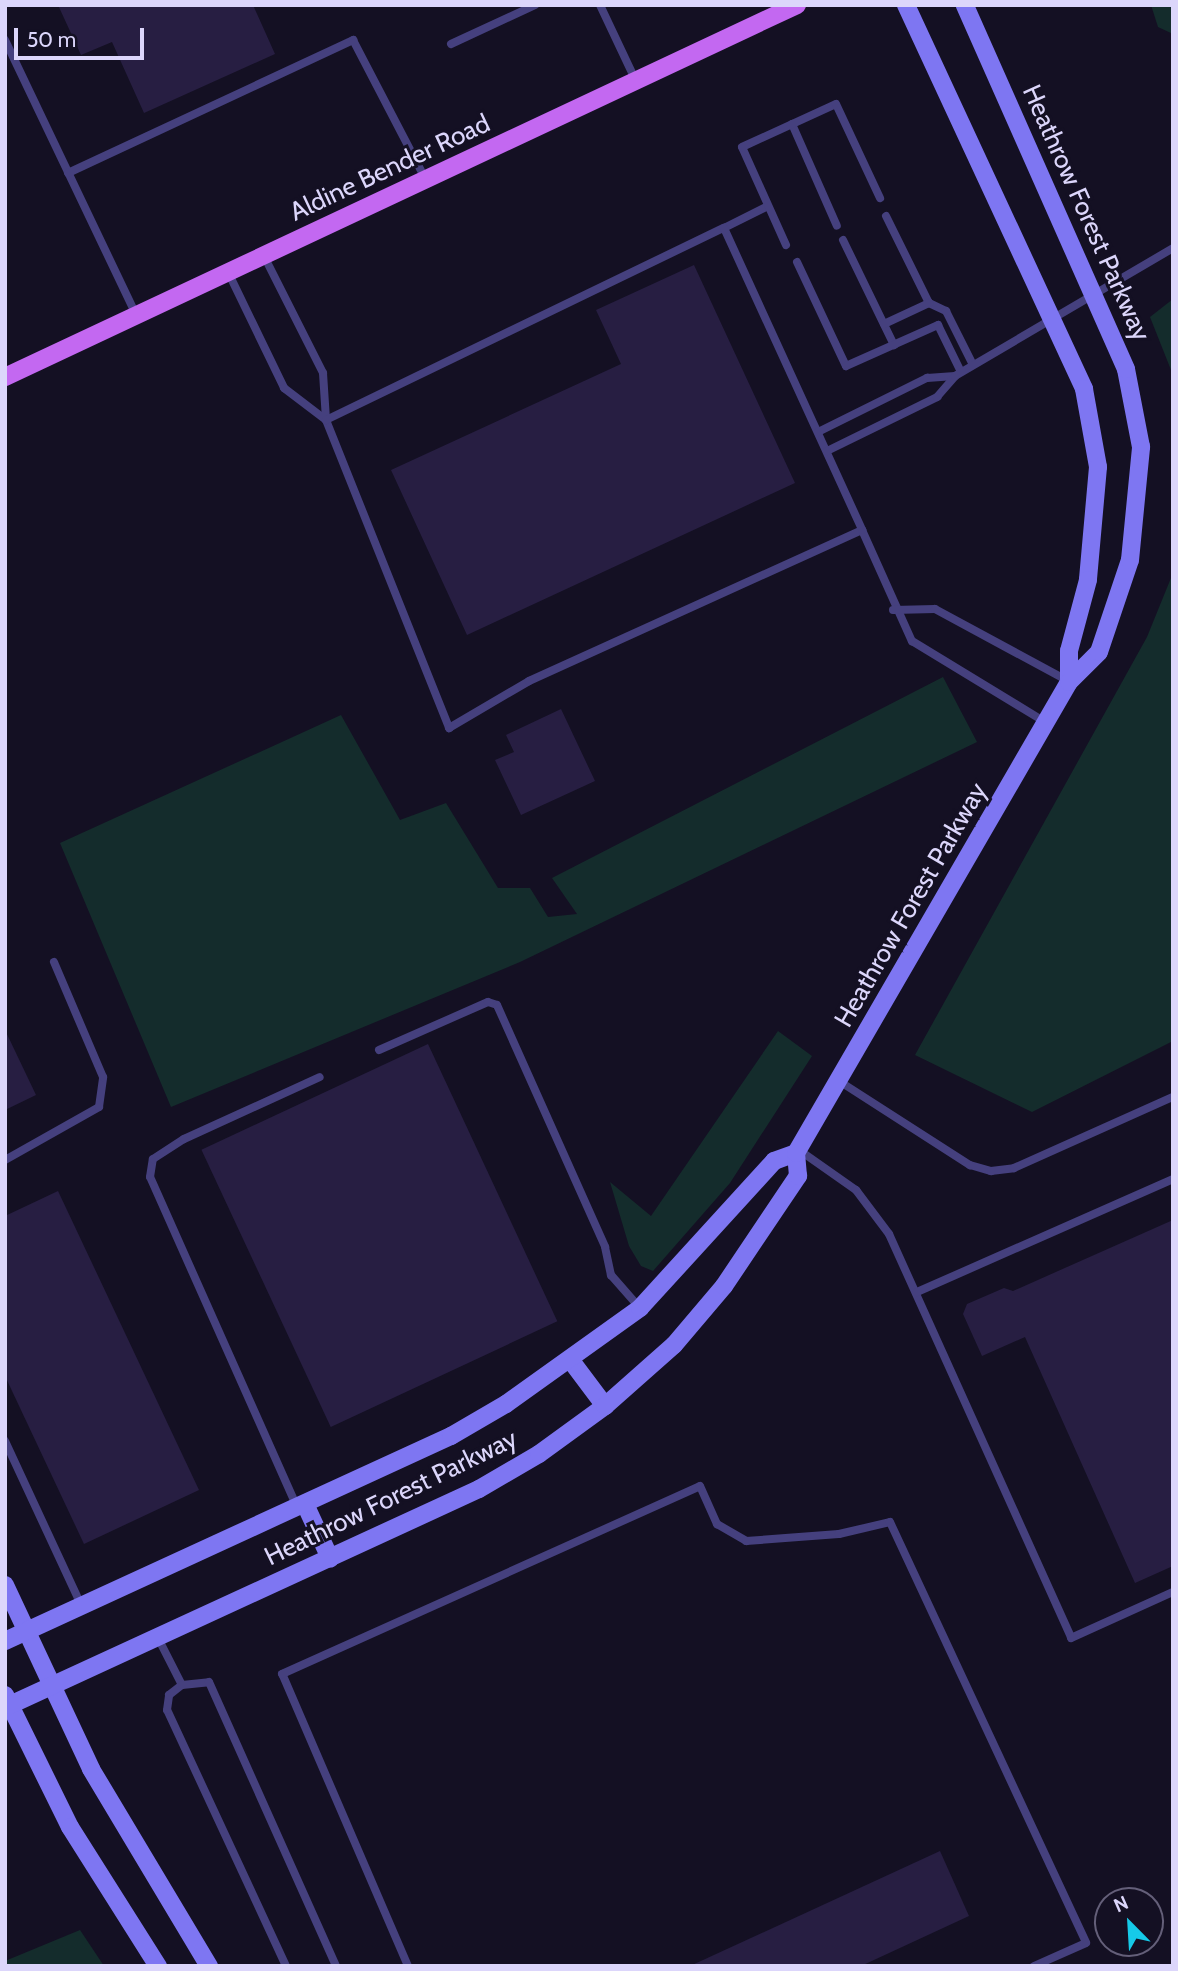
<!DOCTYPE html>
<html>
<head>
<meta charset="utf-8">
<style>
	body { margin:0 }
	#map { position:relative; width:1178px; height:1971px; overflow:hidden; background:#141023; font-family:Cabin,sans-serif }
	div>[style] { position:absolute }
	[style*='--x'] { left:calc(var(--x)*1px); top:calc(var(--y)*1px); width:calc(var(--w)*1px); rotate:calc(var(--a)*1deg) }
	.green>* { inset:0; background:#142c2c }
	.building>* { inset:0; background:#271e42; transform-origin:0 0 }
	.lane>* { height:8px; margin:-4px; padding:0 4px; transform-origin:4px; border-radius:4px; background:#45407e }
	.secondary>* { height:18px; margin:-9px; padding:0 9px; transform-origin:9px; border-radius:9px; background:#7e76f2 }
	.primary>* { height:18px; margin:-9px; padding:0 9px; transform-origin:9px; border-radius:9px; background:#c368f1 }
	span { translate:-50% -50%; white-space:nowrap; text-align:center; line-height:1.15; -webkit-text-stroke:6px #141023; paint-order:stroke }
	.street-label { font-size:26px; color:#dcd6fb }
	.frame { position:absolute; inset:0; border:7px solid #dcd6fb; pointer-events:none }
	.north { position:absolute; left:1094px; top:1887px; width:70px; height:70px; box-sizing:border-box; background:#141023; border:2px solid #645f79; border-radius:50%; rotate:336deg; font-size:19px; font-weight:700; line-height:28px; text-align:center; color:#dcd6fb }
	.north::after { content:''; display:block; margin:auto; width:24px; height:32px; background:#16cae8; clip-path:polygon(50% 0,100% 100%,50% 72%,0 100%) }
	.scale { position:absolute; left:14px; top:28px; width:130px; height:32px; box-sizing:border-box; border:4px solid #dcd6fb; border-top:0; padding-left:9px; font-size:21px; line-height:24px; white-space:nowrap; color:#dcd6fb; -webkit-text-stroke:5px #141023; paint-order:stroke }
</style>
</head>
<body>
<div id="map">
	<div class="green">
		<div style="clip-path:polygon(1151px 5px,1173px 5px,1173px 34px,1158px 27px)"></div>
		<div style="clip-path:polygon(1173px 299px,1173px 375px,1150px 317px)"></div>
		<div style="clip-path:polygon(1173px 573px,1173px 1041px,1032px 1112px,915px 1055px,1147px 637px)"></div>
		<div style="clip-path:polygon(943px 677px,977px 742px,520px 962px,171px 1107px,60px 843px,341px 715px,400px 820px,446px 803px,498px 888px,530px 888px,548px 917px,577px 914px,552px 878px)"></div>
		<div style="clip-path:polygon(778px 1031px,812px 1056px,730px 1183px,653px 1271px,641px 1266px,629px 1246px,610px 1182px,651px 1216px)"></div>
		<div style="clip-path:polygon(80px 1930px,104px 1966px,5px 1966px,5px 1961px)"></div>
	</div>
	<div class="building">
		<div style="clip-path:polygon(58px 5px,253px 5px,275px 54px,144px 113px,112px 42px,81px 55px)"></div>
		<div style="clip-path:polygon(694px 265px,795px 483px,467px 635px,391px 470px,621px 364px,596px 310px)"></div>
		<div style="clip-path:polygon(561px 709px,595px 781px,521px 815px,495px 760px,514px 752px,506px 735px)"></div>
		<div style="clip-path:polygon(5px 1030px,36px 1095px,5px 1110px)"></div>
		<div style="left:428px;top:1044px;width:306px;height:250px;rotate:65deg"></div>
		<div style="clip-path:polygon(58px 1191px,199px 1490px,84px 1544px,5px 1376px,5px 1216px)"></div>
		<div style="clip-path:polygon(1173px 1220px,1173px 1566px,1135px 1583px,1025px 1337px,982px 1356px,963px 1314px,967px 1304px,1004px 1288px,1013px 1291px)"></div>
		<div style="clip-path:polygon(940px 1851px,969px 1916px,861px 1966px,690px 1966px)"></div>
	</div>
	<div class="lane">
		<div style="--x:600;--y:5;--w:84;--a:64.7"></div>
		<div style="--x:5;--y:40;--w:305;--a:64.5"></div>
		<div style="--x:451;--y:44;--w:93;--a:-24.9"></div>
		<div style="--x:792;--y:124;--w:111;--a:66.2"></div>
		<div style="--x:68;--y:173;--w:315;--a:-25"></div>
		<div style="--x:353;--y:40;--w:158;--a:62.5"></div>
		<div style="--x:886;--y:216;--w:97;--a:63.7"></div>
		<div style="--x:929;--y:303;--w:19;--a:25"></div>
		<div style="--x:946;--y:311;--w:60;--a:63.4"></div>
		<div style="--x:724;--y:228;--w:49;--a:-26.6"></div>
		<div style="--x:843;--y:240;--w:117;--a:64.1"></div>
		<div style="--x:786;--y:245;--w:107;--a:-114.2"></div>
		<div style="--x:742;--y:147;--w:103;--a:-24.6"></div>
		<div style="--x:836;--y:104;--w:104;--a:64.9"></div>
		<div style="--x:264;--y:256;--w:131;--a:63.2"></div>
		<div style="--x:323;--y:373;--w:47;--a:86.3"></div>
		<div style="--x:326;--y:420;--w:332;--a:68.2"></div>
		<div style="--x:449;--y:728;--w:93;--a:-30.4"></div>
		<div style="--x:529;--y:681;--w:366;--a:-24.4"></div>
		<div style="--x:862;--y:530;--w:122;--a:65.8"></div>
		<div style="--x:912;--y:641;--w:156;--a:31.3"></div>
		<div style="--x:797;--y:262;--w:115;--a:64.8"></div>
		<div style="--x:846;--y:366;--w:101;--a:-24"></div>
		<div style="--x:938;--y:325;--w:52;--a:63.9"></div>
		<div style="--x:229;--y:274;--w:127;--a:64.2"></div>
		<div style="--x:284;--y:388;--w:53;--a:37.3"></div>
		<div style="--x:884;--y:324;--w:50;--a:-25"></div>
		<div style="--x:326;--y:420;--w:442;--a:-25.8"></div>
		<div style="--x:724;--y:228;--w:332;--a:65.4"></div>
		<div style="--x:818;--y:432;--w:122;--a:-26.4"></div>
		<div style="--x:927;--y:378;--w:28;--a:-4"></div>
		<div style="--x:827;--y:451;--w:123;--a:-26.1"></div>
		<div style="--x:937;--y:397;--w:28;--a:-49"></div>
		<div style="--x:955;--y:376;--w:253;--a:-30.4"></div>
		<div style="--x:893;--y:610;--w:42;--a:-1.4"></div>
		<div style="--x:935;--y:609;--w:151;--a:28.4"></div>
		<div style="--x:379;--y:1050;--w:119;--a:-23.8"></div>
		<div style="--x:488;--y:1002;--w:9;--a:18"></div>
		<div style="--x:497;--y:1005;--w:265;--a:65.9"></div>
		<div style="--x:605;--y:1247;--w:29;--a:78"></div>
		<div style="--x:611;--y:1275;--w:44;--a:48.7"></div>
		<div style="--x:839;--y:1081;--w:156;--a:32.7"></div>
		<div style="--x:970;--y:1165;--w:22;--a:16"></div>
		<div style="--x:991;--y:1171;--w:23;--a:-7"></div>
		<div style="--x:1014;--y:1168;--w:174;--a:-24.1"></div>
		<div style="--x:799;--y:1150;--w:70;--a:35.1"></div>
		<div style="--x:856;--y:1190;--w:55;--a:53.1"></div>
		<div style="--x:889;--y:1234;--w:443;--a:65.7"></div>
		<div style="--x:1071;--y:1638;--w:112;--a:-24.3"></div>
		<div style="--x:5;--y:1160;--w:108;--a:-29.4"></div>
		<div style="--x:99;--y:1107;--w:30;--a:-82"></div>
		<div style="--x:103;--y:1077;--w:125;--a:-113.1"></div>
		<div style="--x:917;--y:1292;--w:280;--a:-23.8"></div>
		<div style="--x:5;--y:1441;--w:181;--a:65.1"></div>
		<div style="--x:297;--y:1507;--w:361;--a:-114"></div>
		<div style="--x:150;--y:1177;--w:18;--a:-81"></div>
		<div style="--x:153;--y:1159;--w:37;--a:-33"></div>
		<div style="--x:184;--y:1139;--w:149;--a:-24.5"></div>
		<div style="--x:157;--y:1636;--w:55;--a:63"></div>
		<div style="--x:286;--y:1966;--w:282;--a:-114.9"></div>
		<div style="--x:167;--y:1710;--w:15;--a:-82"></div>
		<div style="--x:169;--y:1695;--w:16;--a:-38"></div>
		<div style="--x:182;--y:1685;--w:27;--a:-6"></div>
		<div style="--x:209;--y:1682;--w:311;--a:65.9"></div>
		<div style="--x:408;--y:1966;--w:318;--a:-113.3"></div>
		<div style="--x:282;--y:1674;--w:458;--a:-24.2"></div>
		<div style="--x:700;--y:1486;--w:42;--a:65.9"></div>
		<div style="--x:717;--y:1524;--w:34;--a:30"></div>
		<div style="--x:746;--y:1541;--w:93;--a:-4.3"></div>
		<div style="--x:839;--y:1534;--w:52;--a:-13.2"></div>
		<div style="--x:890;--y:1522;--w:464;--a:65"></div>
		<div style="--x:1086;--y:1943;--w:57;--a:156.1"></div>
	</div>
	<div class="secondary">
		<div style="--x:906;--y:5;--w:423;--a:65.1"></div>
		<div style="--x:1084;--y:389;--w:79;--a:79.8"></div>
		<div style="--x:1098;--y:467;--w:113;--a:95.1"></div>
		<div style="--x:1088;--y:580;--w:73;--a:105"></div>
		<div style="--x:1069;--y:651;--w:31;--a:90"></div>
		<div style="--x:572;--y:1362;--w:55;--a:53.1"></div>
		<div style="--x:305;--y:1504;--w:60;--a:65.2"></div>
		<div style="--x:5;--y:1585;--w:203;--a:64.9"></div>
		<div style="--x:91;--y:1769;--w:230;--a:59.1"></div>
		<div style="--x:5;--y:1641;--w:491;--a:-24.7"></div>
		<div style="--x:451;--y:1436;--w:64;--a:-30.2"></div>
		<div style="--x:506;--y:1404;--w:165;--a:-35.6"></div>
		<div style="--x:640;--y:1308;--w:199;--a:-47.6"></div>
		<div style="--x:774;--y:1161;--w:23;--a:-20"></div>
		<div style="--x:5;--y:1695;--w:147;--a:63.8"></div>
		<div style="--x:70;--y:1827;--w:165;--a:57.7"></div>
		<div style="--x:10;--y:1705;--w:516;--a:-24.73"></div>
		<div style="--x:479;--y:1489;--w:69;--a:-30.3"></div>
		<div style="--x:539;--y:1454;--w:82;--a:-36"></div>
		<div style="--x:605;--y:1406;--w:92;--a:-41.5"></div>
		<div style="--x:674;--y:1345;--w:77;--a:-49.7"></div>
		<div style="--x:724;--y:1286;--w:133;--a:-56.1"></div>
		<div style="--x:798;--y:1176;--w:23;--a:-95"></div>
		<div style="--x:796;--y:1153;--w:544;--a:-59.9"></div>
		<div style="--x:1069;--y:682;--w:42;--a:-45"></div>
		<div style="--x:1099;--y:652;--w:97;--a:-71.4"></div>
		<div style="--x:1130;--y:560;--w:114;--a:-84.4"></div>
		<div style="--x:1141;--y:447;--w:79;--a:-100.9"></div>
		<div style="--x:1126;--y:369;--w:398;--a:-113.9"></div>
	</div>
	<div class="primary">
		<div style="--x:5;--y:377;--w:875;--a:-25.16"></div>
	</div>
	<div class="street-label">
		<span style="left:390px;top:168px;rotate:-25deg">Aldine Bender Road</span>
		<span style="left:1086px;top:213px;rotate:66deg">Heathrow Forest Parkway</span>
		<span style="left:911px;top:905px;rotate:-60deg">Heathrow Forest Parkway</span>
		<span style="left:391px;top:1498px;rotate:-26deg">Heathrow Forest Parkway</span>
	</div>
	<div class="frame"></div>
	<div class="north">N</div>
	<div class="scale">50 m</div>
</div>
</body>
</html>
